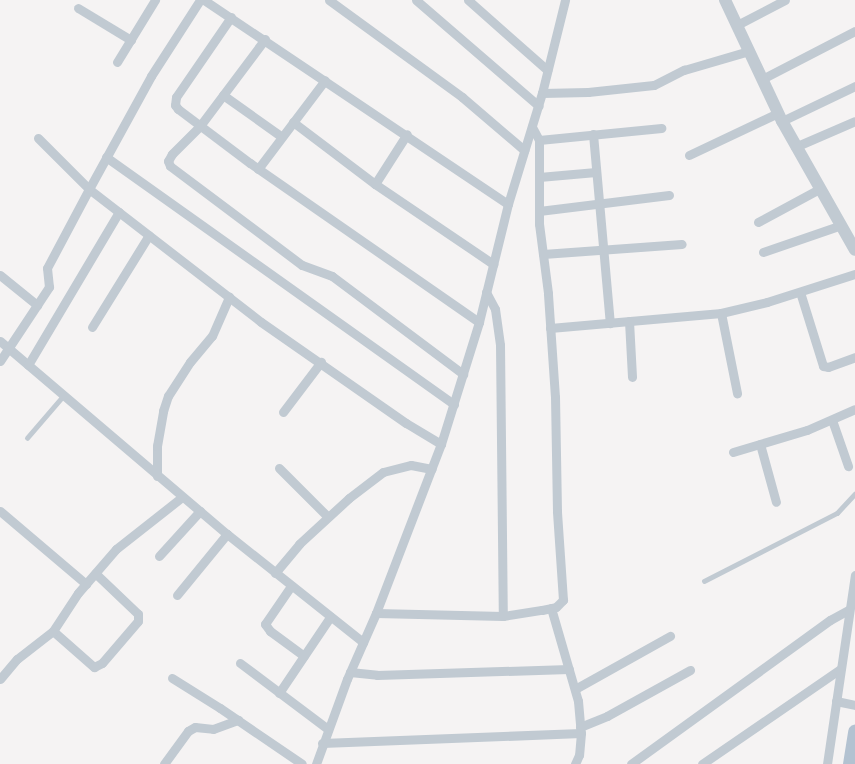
<!DOCTYPE html>
<html>
<head>
<meta charset="utf-8">
<style>
	body { margin:0 }
	#map { position:relative; width:855px; height:764px; overflow:hidden; background:#f5f3f3; font-family:"DM Sans",sans-serif }
	div>[style] { position:absolute }
	[style*='--x'] { left:calc(var(--x)*1px); top:calc(var(--y)*1px); width:calc(var(--w)*1px); rotate:calc(var(--a)*1deg) }
	.service>* { height:4.5px; margin:-2.25px; padding:0 2.25px; transform-origin:2.25px; border-radius:2.25px; background:#c1cad2 }
	.minor>* { height:9px; margin:-4.5px; padding:0 4.5px; transform-origin:4.5px; border-radius:4.5px; background:#c1cad2 }
	.tertiary>* { height:12px; margin:-6px; padding:0 6px; transform-origin:6px; border-radius:6px; background:#c1cad2 }
	.primary>* { height:15px; margin:-7.5px; padding:0 7.5px; transform-origin:7.5px; border-radius:7.5px; background:#b3c2d1 }
	span { translate:-50% -50%; white-space:nowrap; text-align:center; line-height:1.15; -webkit-text-stroke:6px #fff; paint-order:stroke }
</style>
</head>
<body>
<div id="map">
	<div class="service">
		<div style="--x:27;--y:438;--w:55;--a:-49.4"></div>
		<div style="--x:704;--y:581;--w:149;--a:-27.1"></div>
		<div style="--x:837;--y:513;--w:26;--a:-47"></div>
	</div>
	<div class="minor">
		<div style="--x:204;--y:0;--w:366;--a:33.9"></div>
		<div style="--x:329;--y:0;--w:165;--a:36.1"></div>
		<div style="--x:462;--y:97;--w:82;--a:40.5"></div>
		<div style="--x:416;--y:0;--w:162;--a:40.8"></div>
		<div style="--x:468;--y:0;--w:106;--a:41.5"></div>
		<div style="--x:78;--y:8;--w:62;--a:31.1"></div>
		<div style="--x:231;--y:17;--w:97;--a:124.5"></div>
		<div style="--x:176;--y:97;--w:8;--a:97"></div>
		<div style="--x:175;--y:105;--w:5;--a:53"></div>
		<div style="--x:178;--y:109;--w:90;--a:36.9"></div>
		<div style="--x:250;--y:163;--w:279;--a:34.8"></div>
		<div style="--x:737;--y:25;--w:54;--a:-27.5"></div>
		<div style="--x:265;--y:39;--w:109;--a:126.8"></div>
		<div style="--x:200;--y:126;--w:40;--a:135"></div>
		<div style="--x:172;--y:154;--w:8;--a:120"></div>
		<div style="--x:168;--y:161;--w:5;--a:68"></div>
		<div style="--x:170;--y:166;--w:165;--a:36.9"></div>
		<div style="--x:302;--y:265;--w:32;--a:20"></div>
		<div style="--x:332;--y:276;--w:164;--a:36.8"></div>
		<div style="--x:117;--y:62;--w:73;--a:-58.5"></div>
		<div style="--x:762;--y:79;--w:105;--a:-27.3"></div>
		<div style="--x:542;--y:93;--w:46;--a:-1.2"></div>
		<div style="--x:588;--y:92;--w:66;--a:-6.1"></div>
		<div style="--x:654;--y:85;--w:34;--a:-27"></div>
		<div style="--x:684;--y:70;--w:68;--a:-16.3"></div>
		<div style="--x:223;--y:95;--w:72;--a:35.4"></div>
		<div style="--x:782;--y:121;--w:81;--a:-25.6"></div>
		<div style="--x:293;--y:122;--w:103;--a:37.1"></div>
		<div style="--x:375;--y:184;--w:143;--a:34.1"></div>
		<div style="--x:593;--y:134;--w:190;--a:84.9"></div>
		<div style="--x:38;--y:138;--w:72;--a:45"></div>
		<div style="--x:89;--y:189;--w:217;--a:37.7"></div>
		<div style="--x:261;--y:322;--w:177;--a:34.9"></div>
		<div style="--x:406;--y:423;--w:41;--a:31"></div>
		<div style="--x:539;--y:140;--w:123;--a:-5.6"></div>
		<div style="--x:795;--y:147;--w:65;--a:-23.4"></div>
		<div style="--x:689;--y:155;--w:98;--a:-25.3"></div>
		<div style="--x:106;--y:157;--w:427;--a:35.4"></div>
		<div style="--x:258;--y:169;--w:111;--a:-53"></div>
		<div style="--x:539;--y:177;--w:57;--a:-5"></div>
		<div style="--x:375;--y:184;--w:59;--a:-57.4"></div>
		<div style="--x:539;--y:211;--w:131;--a:-7"></div>
		<div style="--x:758;--y:222;--w:69;--a:-28.4"></div>
		<div style="--x:763;--y:252;--w:83;--a:-18.9"></div>
		<div style="--x:543;--y:254;--w:139;--a:-4.1"></div>
		<div style="--x:0;--y:275;--w:48;--a:39"></div>
		<div style="--x:486;--y:292;--w:19;--a:62"></div>
		<div style="--x:495;--y:309;--w:36;--a:82"></div>
		<div style="--x:500;--y:345;--w:271;--a:89.4"></div>
		<div style="--x:800;--y:292;--w:77;--a:72.7"></div>
		<div style="--x:823;--y:366;--w:5;--a:11"></div>
		<div style="--x:828;--y:367;--w:29;--a:-20"></div>
		<div style="--x:721;--y:313;--w:82;--a:78.7"></div>
		<div style="--x:629;--y:321;--w:56;--a:86.9"></div>
		<div style="--x:92;--y:327;--w:108;--a:-58.2"></div>
		<div style="--x:550;--y:328;--w:172;--a:-5"></div>
		<div style="--x:721;--y:313;--w:47;--a:-13.4"></div>
		<div style="--x:767;--y:302;--w:92;--a:-17.7"></div>
		<div style="--x:0;--y:341;--w:298;--a:40.4"></div>
		<div style="--x:227;--y:534;--w:174;--a:38.5"></div>
		<div style="--x:0;--y:361;--w:89;--a:-56.5"></div>
		<div style="--x:49;--y:287;--w:19;--a:-96"></div>
		<div style="--x:47;--y:268;--w:89;--a:-62"></div>
		<div style="--x:89;--y:189;--w:129;--a:-61.2"></div>
		<div style="--x:151;--y:76;--w:90;--a:-57.2"></div>
		<div style="--x:28;--y:365;--w:178;--a:-59.3"></div>
		<div style="--x:283;--y:412;--w:63;--a:-52.8"></div>
		<div style="--x:832;--y:420;--w:49;--a:70.8"></div>
		<div style="--x:760;--y:444;--w:60;--a:74.6"></div>
		<div style="--x:733;--y:452;--w:77;--a:-16.6"></div>
		<div style="--x:807;--y:430;--w:52;--a:-23.6"></div>
		<div style="--x:279;--y:468;--w:69;--a:45"></div>
		<div style="--x:157;--y:476;--w:30;--a:-90"></div>
		<div style="--x:157;--y:446;--w:36;--a:-80"></div>
		<div style="--x:163;--y:411;--w:16;--a:-72"></div>
		<div style="--x:168;--y:396;--w:40;--a:-57.1"></div>
		<div style="--x:190;--y:362;--w:34;--a:-50"></div>
		<div style="--x:212;--y:336;--w:43;--a:-66.4"></div>
		<div style="--x:0;--y:511;--w:113;--a:40.3"></div>
		<div style="--x:159;--y:556;--w:61;--a:-47.7"></div>
		<div style="--x:275;--y:573;--w:38;--a:-50"></div>
		<div style="--x:299;--y:544;--w:68;--a:-42.6"></div>
		<div style="--x:349;--y:498;--w:43;--a:-37.4"></div>
		<div style="--x:383;--y:472;--w:29;--a:-14"></div>
		<div style="--x:411;--y:465;--w:21;--a:11"></div>
		<div style="--x:291;--y:586;--w:46;--a:124.4"></div>
		<div style="--x:265;--y:624;--w:9;--a:54"></div>
		<div style="--x:270;--y:631;--w:42;--a:36.3"></div>
		<div style="--x:177;--y:595;--w:79;--a:-50.7"></div>
		<div style="--x:551;--y:608;--w:97;--a:73.8"></div>
		<div style="--x:578;--y:701;--w:32;--a:85"></div>
		<div style="--x:581;--y:733;--w:22;--a:95"></div>
		<div style="--x:579;--y:755;--w:10;--a:114"></div>
		<div style="--x:376;--y:613;--w:127;--a:1.4"></div>
		<div style="--x:503;--y:616;--w:39;--a:-9"></div>
		<div style="--x:542;--y:610;--w:14;--a:-12"></div>
		<div style="--x:556;--y:607;--w:10;--a:-45"></div>
		<div style="--x:563;--y:600;--w:89;--a:-93.9"></div>
		<div style="--x:557;--y:511;--w:114;--a:-91"></div>
		<div style="--x:555;--y:397;--w:104;--a:-93.9"></div>
		<div style="--x:548;--y:293;--w:70;--a:-97.4"></div>
		<div style="--x:539;--y:224;--w:84;--a:-90"></div>
		<div style="--x:539;--y:140;--w:15;--a:-118"></div>
		<div style="--x:53;--y:631;--w:55;--a:41.3"></div>
		<div style="--x:94;--y:667;--w:9;--a:-27"></div>
		<div style="--x:102;--y:663;--w:55;--a:-49.4"></div>
		<div style="--x:138;--y:621;--w:7;--a:-90"></div>
		<div style="--x:138;--y:614;--w:59;--a:-136.4"></div>
		<div style="--x:240;--y:663;--w:110;--a:36.9"></div>
		<div style="--x:350;--y:672;--w:27;--a:6"></div>
		<div style="--x:377;--y:675;--w:192;--a:-1.8"></div>
		<div style="--x:172;--y:678;--w:57;--a:32"></div>
		<div style="--x:220;--y:708;--w:99;--a:34.3"></div>
		<div style="--x:0;--y:679;--w:26;--a:-50"></div>
		<div style="--x:17;--y:659;--w:46;--a:-37.9"></div>
		<div style="--x:53;--y:631;--w:45;--a:-56.7"></div>
		<div style="--x:78;--y:593;--w:58;--a:-49.2"></div>
		<div style="--x:116;--y:549;--w:84;--a:-38.2"></div>
		<div style="--x:575;--y:689;--w:109;--a:-29.2"></div>
		<div style="--x:279;--y:693;--w:92;--a:-56.1"></div>
		<div style="--x:836;--y:701;--w:19;--a:12"></div>
		<div style="--x:580;--y:727;--w:29;--a:-22"></div>
		<div style="--x:607;--y:716;--w:95;--a:-29"></div>
		<div style="--x:322;--y:743;--w:259;--a:-2.2"></div>
		<div style="--x:164;--y:764;--w:41;--a:-54"></div>
		<div style="--x:188;--y:731;--w:8;--a:-30"></div>
		<div style="--x:195;--y:727;--w:18;--a:6"></div>
		<div style="--x:213;--y:729;--w:27;--a:-20"></div>
		<div style="--x:316;--y:764;--w:90;--a:-70"></div>
		<div style="--x:347;--y:679;--w:72;--a:-66.3"></div>
		<div style="--x:376;--y:613;--w:181;--a:-69"></div>
		<div style="--x:441;--y:444;--w:128;--a:-72.7"></div>
		<div style="--x:479;--y:322;--w:122;--a:-76.2"></div>
		<div style="--x:508;--y:204;--w:116;--a:-73"></div>
		<div style="--x:542;--y:93;--w:96;--a:-76.1"></div>
		<div style="--x:631;--y:764;--w:246;--a:-35.9"></div>
		<div style="--x:830;--y:620;--w:21;--a:-29"></div>
		<div style="--x:702;--y:764;--w:168;--a:-34.5"></div>
		<div style="--x:827;--y:764;--w:191;--a:-81.6"></div>
	</div>
	<div class="tertiary">
		<div style="--x:725;--y:0;--w:134;--a:64.8"></div>
		<div style="--x:782;--y:121;--w:148;--a:60.5"></div>
	</div>
	<div class="primary">
		<div style="--x:850;--y:764;--w:33;--a:-81"></div>
	</div>
</div>
</body>
</html>
